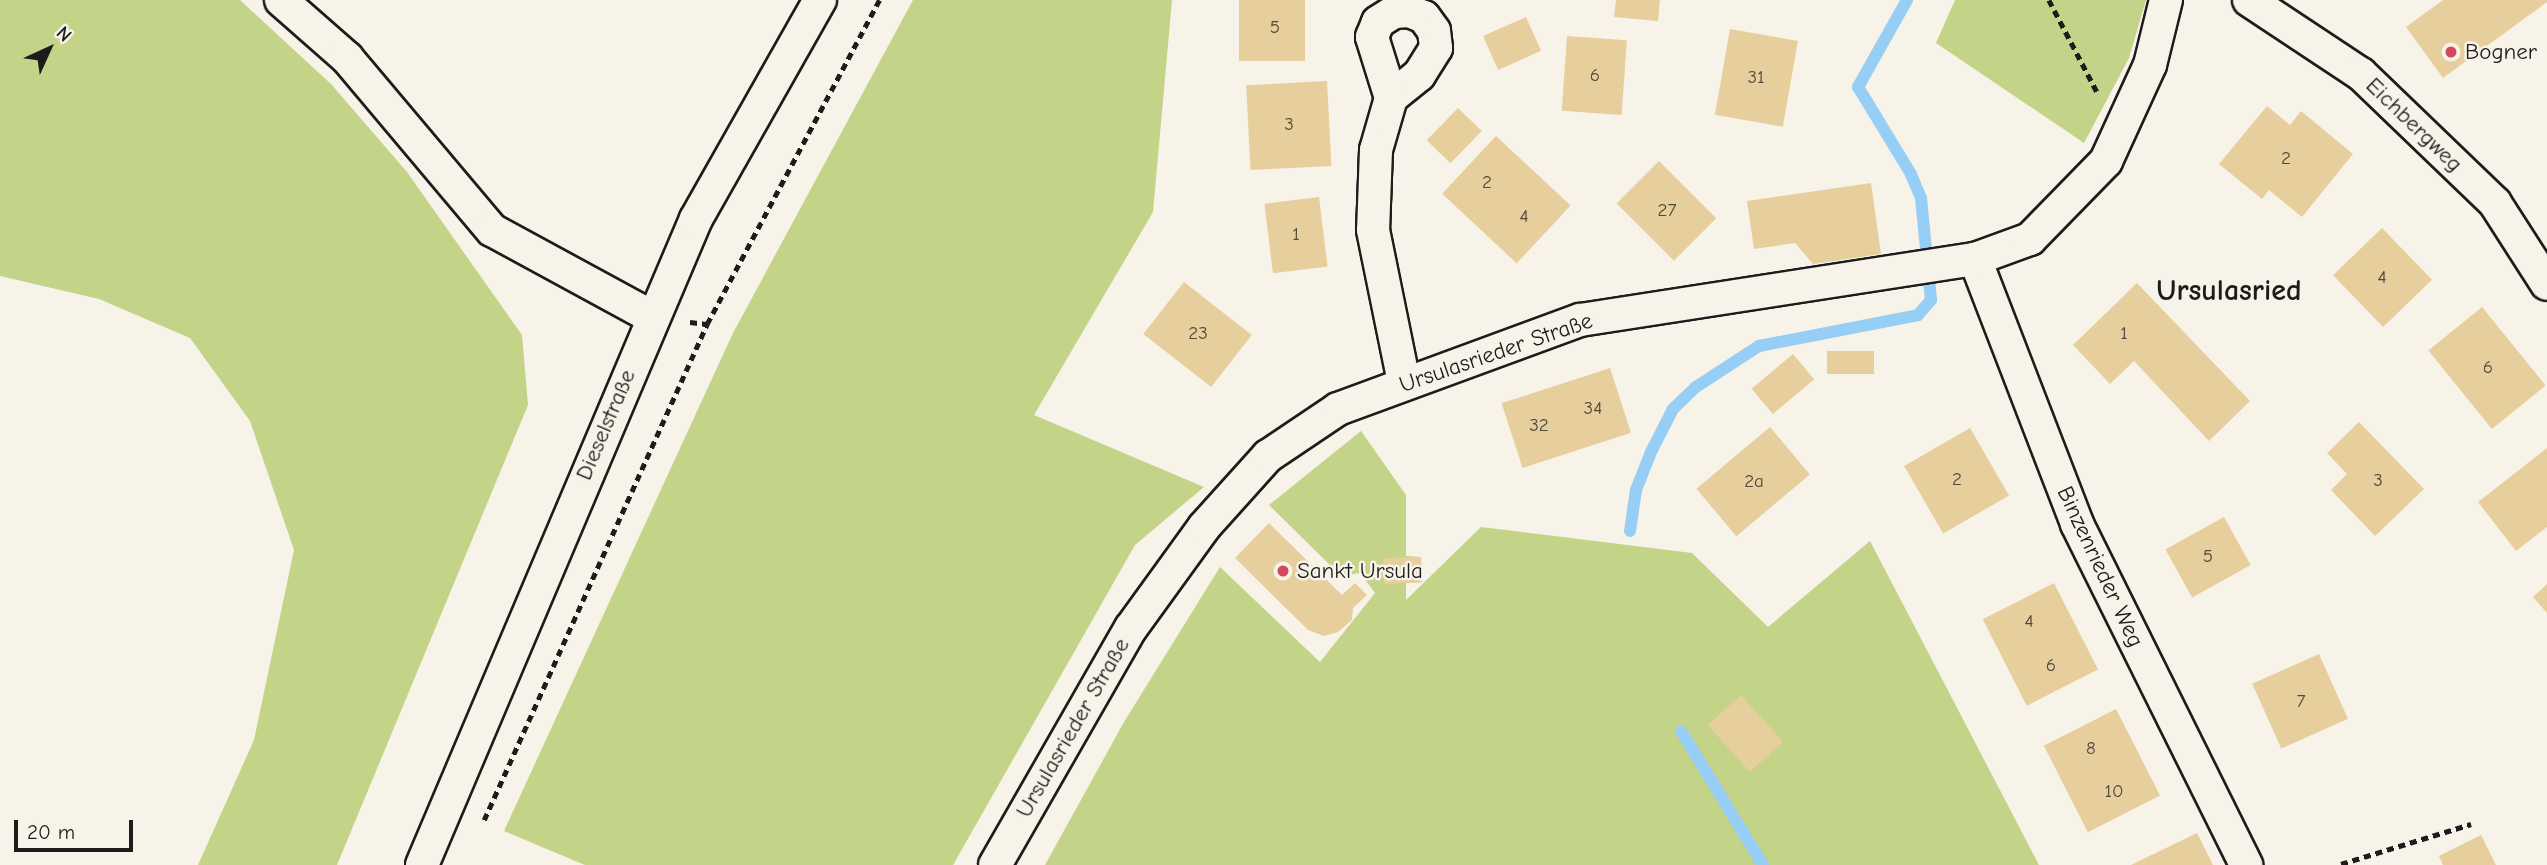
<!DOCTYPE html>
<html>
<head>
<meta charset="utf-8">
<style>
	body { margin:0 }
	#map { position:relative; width:2547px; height:865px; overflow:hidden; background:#f7f3e8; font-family:"Comic Neue",sans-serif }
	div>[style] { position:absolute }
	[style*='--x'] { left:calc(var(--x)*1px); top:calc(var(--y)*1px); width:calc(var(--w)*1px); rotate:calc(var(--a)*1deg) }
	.green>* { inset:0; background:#c3d387 }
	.stream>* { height:12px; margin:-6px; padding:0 6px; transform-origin:6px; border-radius:6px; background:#96cef5 }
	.building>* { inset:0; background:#e7ce9d; transform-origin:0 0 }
	.path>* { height:4.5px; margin-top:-2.25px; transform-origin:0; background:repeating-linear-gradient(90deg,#1c1c1c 0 7px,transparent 0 12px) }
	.roads { filter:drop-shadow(2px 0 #1c1c1c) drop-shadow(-2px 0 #1c1c1c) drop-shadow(0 2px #1c1c1c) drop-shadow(0 -2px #1c1c1c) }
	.minor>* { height:32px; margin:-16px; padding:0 16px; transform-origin:16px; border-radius:16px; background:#f7f3e8 }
	.dots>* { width:19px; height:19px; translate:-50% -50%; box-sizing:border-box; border:4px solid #f7f3e8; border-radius:50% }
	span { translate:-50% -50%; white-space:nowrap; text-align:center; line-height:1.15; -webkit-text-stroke:5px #f7f3e8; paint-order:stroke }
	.number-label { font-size:19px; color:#4f483c }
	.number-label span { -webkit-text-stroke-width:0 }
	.poi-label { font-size:23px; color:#1c1c1c }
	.left { translate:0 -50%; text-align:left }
	.street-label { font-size:23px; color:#1c1c1c }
	.district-label { font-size:30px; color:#1c1c1c; font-weight:700 }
	.north { position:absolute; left:14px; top:14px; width:70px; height:70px; -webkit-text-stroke:5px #f7f3e8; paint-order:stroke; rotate:45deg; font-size:19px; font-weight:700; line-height:28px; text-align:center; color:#1c1c1c }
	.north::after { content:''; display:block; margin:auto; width:24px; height:32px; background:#1c1c1c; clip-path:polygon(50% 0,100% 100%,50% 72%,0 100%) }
	.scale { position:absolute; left:14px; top:820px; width:119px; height:32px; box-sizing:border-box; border:4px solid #1c1c1c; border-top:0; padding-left:9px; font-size:21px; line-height:24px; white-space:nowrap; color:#1c1c1c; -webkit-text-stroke:5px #f7f3e8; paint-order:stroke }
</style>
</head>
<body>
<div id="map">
	<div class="green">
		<div style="clip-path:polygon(0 0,240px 0,331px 84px,407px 172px,522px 335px,528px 405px,337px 865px,198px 865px,254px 740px,294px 550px,250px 421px,190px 338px,99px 299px,0 276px)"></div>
		<div style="clip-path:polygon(913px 0,1172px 0,1153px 212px,1034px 415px,1204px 487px,1135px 545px,953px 865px,585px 865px,504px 831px,733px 333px)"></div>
		<div style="clip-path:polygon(1955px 0,2146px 0,2129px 58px,2084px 143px,1936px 43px)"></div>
		<div style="clip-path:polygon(1361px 431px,1406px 495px,1406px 556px,1421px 557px,1422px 582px,1406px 583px,1406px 600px,1481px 527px,1692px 553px,1768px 627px,1870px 541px,2039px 865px,1045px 865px,1124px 722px,1220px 567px,1320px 662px,1375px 593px,1360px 573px,1341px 576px,1269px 505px)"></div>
	</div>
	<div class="stream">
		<div style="--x:1630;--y:531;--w:41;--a:-81.7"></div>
		<div style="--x:1636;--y:490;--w:41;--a:-68.5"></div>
		<div style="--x:1651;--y:452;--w:48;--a:-62.9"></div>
		<div style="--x:1673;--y:409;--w:32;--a:-44"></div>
		<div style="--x:1696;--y:387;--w:75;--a:-33.1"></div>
		<div style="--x:1759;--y:346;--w:162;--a:-11"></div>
		<div style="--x:1918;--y:315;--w:20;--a:-49"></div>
		<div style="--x:1931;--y:300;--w:102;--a:-95.6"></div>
		<div style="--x:1921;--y:198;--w:26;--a:-113"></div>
		<div style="--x:1911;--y:174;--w:102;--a:-121.3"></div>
		<div style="--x:1858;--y:87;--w:100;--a:-60.6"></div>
		<div style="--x:1681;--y:731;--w:157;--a:58.5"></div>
	</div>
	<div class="building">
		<div style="left:1239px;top:0;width:66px;height:61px"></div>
		<div style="clip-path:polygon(1616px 0,1660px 0,1658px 21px,1614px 17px)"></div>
		<div style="clip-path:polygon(2443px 0,2547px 0,2547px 2px,2443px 78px,2406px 27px)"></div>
		<div style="left:1526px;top:17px;width:37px;height:47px;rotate:66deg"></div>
		<div style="left:1730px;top:29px;width:69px;height:87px;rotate:10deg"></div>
		<div style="left:1567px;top:36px;width:60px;height:75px;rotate:4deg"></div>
		<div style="left:1327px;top:81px;width:85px;height:81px;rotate:87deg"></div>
		<div style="clip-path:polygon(2267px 106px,2290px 125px,2301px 111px,2353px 154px,2302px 217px,2269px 190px,2262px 199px,2219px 164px)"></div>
		<div style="left:1458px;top:108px;width:33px;height:45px;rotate:44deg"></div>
		<div style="left:1496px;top:136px;width:102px;height:79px;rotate:43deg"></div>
		<div style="left:1659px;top:161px;width:81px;height:60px;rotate:45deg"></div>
		<div style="clip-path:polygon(1871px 183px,1881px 254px,1813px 264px,1795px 243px,1754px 249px,1747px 201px)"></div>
		<div style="left:1319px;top:197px;width:70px;height:55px;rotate:83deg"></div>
		<div style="left:2382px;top:228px;width:72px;height:68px;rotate:46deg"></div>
		<div style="left:1184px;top:282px;width:86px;height:66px;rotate:38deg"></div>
		<div style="clip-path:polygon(2137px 283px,2250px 401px,2209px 441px,2134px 361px,2110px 384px,2073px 345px)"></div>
		<div style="left:2482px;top:307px;width:101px;height:69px;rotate:51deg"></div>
		<div style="left:1874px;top:351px;width:23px;height:47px;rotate:90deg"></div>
		<div style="left:1793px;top:354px;width:33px;height:54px;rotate:50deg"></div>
		<div style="left:1610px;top:368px;width:68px;height:114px;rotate:72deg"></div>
		<div style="clip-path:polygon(2359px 422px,2424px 489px,2375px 536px,2331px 490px,2347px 474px,2327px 453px)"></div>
		<div style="left:1770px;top:427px;width:62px;height:96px;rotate:50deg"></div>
		<div style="left:1970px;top:428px;width:78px;height:76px;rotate:60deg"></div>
		<div style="clip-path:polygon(2547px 448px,2547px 527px,2516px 551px,2478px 502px)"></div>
		<div style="left:2224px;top:517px;width:55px;height:67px;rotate:61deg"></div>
		<div style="clip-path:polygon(1269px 523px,1342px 595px,1355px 583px,1367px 595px,1353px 608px,1352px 620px,1338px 632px,1324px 636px,1308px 630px,1235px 558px)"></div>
		<div style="clip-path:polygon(1406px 557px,1421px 557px,1422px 582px,1384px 584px,1383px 558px)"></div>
		<div style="left:2054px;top:583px;width:97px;height:80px;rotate:63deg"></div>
		<div style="clip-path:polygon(2547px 584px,2547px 613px,2533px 597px)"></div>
		<div style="left:2319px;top:654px;width:71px;height:73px;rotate:66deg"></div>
		<div style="left:1741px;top:695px;width:63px;height:45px;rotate:48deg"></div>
		<div style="left:2116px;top:709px;width:97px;height:81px;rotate:63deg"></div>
		<div style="clip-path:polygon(2197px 833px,2213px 865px,2131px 865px)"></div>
		<div style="clip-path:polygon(2481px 835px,2496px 865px,2443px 865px,2439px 856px)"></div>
	</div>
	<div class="path">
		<div style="--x:2049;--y:0;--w:104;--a:62.4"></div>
		<div style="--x:690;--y:322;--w:17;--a:7"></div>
		<div style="--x:484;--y:820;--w:544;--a:-65.79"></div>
		<div style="--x:707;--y:324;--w:367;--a:-62"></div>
		<div style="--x:2341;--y:864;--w:136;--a:-17.1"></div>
	</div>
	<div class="roads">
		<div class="minor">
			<div style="--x:281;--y:0;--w:88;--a:41.3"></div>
			<div style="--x:347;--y:58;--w:225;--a:49.9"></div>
			<div style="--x:492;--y:230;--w:182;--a:28.5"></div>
			<div style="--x:2249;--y:0;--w:134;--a:33.5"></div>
			<div style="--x:2361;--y:74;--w:186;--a:43.9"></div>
			<div style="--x:2495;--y:203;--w:96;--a:57.3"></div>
			<div style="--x:1409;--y:11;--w:16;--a:22"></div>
			<div style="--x:1424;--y:17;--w:17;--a:54"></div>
			<div style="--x:1434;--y:31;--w:17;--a:83"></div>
			<div style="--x:1436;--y:48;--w:32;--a:122"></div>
			<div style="--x:1419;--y:75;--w:36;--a:141"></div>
			<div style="--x:1391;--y:98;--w:64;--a:-107.3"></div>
			<div style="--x:1372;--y:37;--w:16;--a:-68"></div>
			<div style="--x:1378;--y:22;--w:19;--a:-32"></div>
			<div style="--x:1394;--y:12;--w:15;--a:-4"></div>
			<div style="--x:1391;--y:98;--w:54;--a:106.1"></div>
			<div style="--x:1376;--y:150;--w:80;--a:92.1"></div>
			<div style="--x:1373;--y:230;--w:156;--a:78.5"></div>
			<div style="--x:1975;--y:259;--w:284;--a:68.9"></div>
			<div style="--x:2077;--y:524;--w:381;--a:63.6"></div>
			<div style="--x:422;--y:865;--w:702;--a:-67.02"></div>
			<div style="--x:696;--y:219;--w:252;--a:-60.5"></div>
			<div style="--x:995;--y:865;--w:273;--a:-60.2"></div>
			<div style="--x:1131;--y:628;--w:125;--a:-54.1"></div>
			<div style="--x:1204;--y:527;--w:96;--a:-48"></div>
			<div style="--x:1268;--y:456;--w:84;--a:-33.9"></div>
			<div style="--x:1338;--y:409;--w:258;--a:-20.2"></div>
			<div style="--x:1580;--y:320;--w:400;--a:-8.8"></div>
			<div style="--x:1975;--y:259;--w:59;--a:-20"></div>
			<div style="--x:2030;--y:239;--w:109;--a:-45.7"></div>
			<div style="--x:2106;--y:161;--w:106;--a:-65.4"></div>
			<div style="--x:2150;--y:65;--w:67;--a:-76.2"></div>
		</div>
	</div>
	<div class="dots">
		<div style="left:2451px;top:52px;background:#d1495b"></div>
		<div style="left:1283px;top:571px;background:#d1495b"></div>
	</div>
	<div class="number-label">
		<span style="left:1275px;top:28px">5</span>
		<span style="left:1595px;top:76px">6</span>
		<span style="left:1756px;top:78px">31</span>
		<span style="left:1289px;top:125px">3</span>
		<span style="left:2286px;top:159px">2</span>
		<span style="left:1487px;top:183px">2</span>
		<span style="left:1667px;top:211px">27</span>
		<span style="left:1524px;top:217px">4</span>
		<span style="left:1296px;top:235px">1</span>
		<span style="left:2382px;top:278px">4</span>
		<span style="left:1198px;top:334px">23</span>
		<span style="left:2124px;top:334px">1</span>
		<span style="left:2488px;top:368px">6</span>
		<span style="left:1593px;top:409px">34</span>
		<span style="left:1539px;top:426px">32</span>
		<span style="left:1957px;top:480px">2</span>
		<span style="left:2378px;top:481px">3</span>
		<span style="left:1754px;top:482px">2a</span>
		<span style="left:2208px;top:557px">5</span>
		<span style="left:2029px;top:622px">4</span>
		<span style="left:2051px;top:666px">6</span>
		<span style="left:2301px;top:702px">7</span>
		<span style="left:2091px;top:749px">8</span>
		<span style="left:2114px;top:792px">10</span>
	</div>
	<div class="poi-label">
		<span class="left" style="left:2465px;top:52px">Bogner</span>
		<span class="left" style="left:1297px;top:571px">Sankt Ursula</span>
	</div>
	<div class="street-label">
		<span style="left:2414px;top:125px;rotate:44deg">Eichbergweg</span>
		<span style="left:1496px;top:353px;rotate:-19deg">Ursulasrieder Straße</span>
		<span style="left:606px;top:425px;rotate:-67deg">Dieselstraße</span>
		<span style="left:2100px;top:567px;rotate:65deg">Binzenrieder Weg</span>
		<span style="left:1073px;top:728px;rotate:-60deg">Ursulasrieder Straße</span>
	</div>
	<div class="district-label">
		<span style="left:2229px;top:291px">Ursulasried</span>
	</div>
	<div class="north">N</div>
	<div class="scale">20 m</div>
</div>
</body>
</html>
